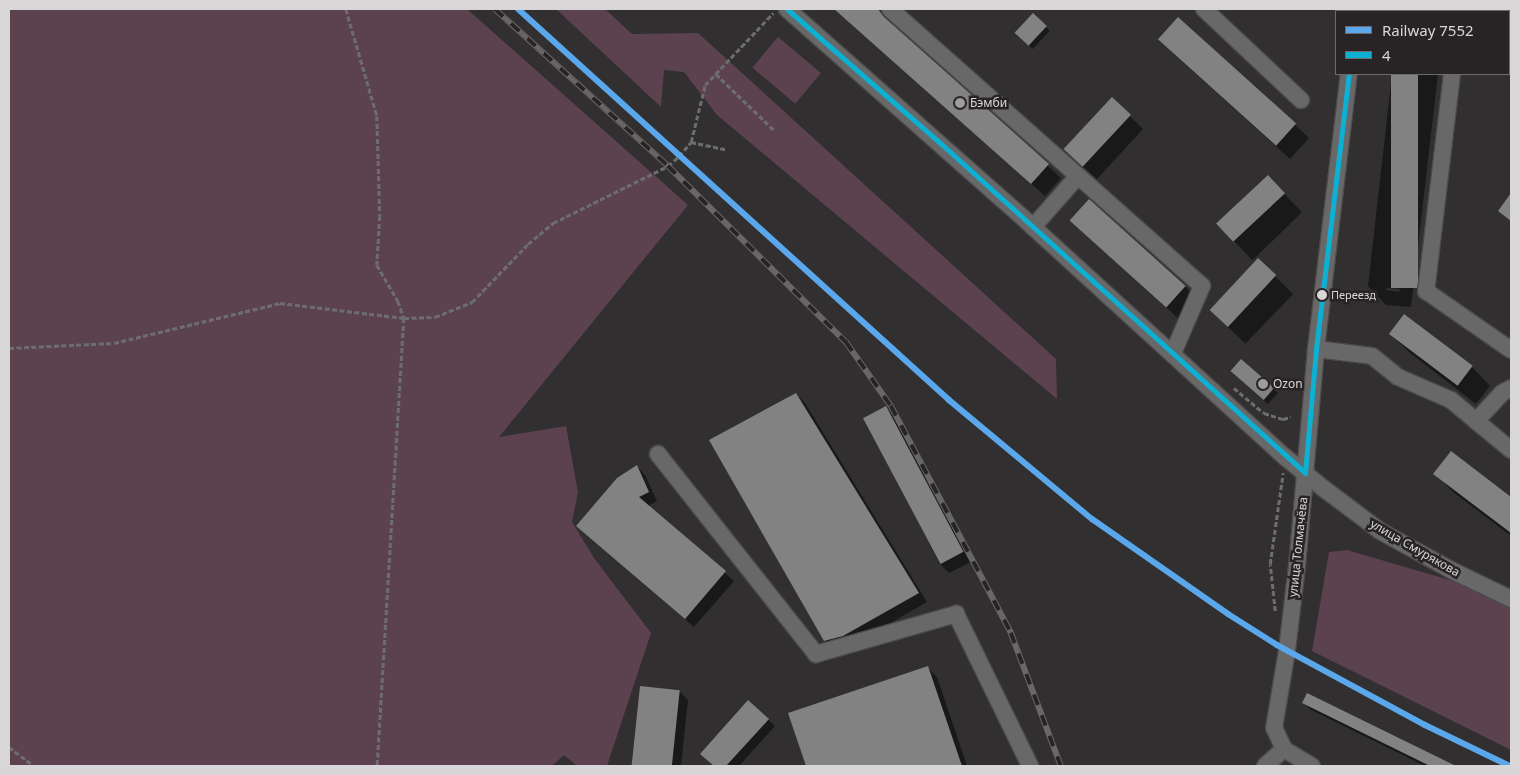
<!DOCTYPE html>
<html>
<head>
<meta charset="utf-8">
<style>
	body { margin:0 }
	#map { position:relative; width:1520px; height:775px; overflow:hidden; background:#312f30; font-family:"Noto Sans",sans-serif }
	div>[style] { position:absolute }
	[style*='--x'] { left:calc(var(--x)*1px); top:calc(var(--y)*1px); width:calc(var(--w)*1px); rotate:calc(var(--a)*1deg) }
	.green>* { inset:0; background:#5c424f; transform-origin:0 0 }
	.shadow>* { inset:0; background:#0007; transform-origin:0 0 }
	.building>* { inset:0; background:#838282; transform-origin:0 0 }
	.path>* { height:2.5px; margin-top:-1.25px; transform-origin:0; background:repeating-linear-gradient(90deg,#6e6d6d 0 5px,transparent 0 7.5px) }
	.roads { filter:drop-shadow(1px 0 #4c4a4b) drop-shadow(-1px 0 #4c4a4b) drop-shadow(0 1px #4c4a4b) drop-shadow(0 -1px #4c4a4b) }
	.minor>* { height:16px; margin:-8px; padding:0 8px; transform-origin:8px; border-radius:8px; background:#696868 }
	.rail>* { height:5.5px; margin-top:-2.75px; transform-origin:0; background:repeating-linear-gradient(90deg,#282426 0 11px,#686667 0 22px); box-sizing:border-box; border-block:1px solid #686667 }
	.bus-1>* { height:5px; margin:-2.5px; padding:0 2.5px; transform-origin:2.5px; border-radius:2.5px; background:#0dafd3 }
	.rail-1>* { height:6px; margin:-3px; padding:0 3px; transform-origin:3px; border-radius:3px; background:#5aa8eb }
	.dots>* { width:14px; height:14px; translate:-50% -50%; box-sizing:border-box; border:2px solid #282426; border-radius:50% }
	span { translate:-50% -50%; white-space:nowrap; text-align:center; line-height:1.15; -webkit-text-stroke:5px #282426; paint-order:stroke }
	.bus-label { font-size:11px; color:#d9d6d8 }
	.left { translate:0 -50%; text-align:left }
	.poi-label { font-size:12px; color:#d9d6d8 }
	.street-label { font-size:12px; color:#d9d6d8 }
	.frame { position:absolute; inset:0; border:10px solid #d9d6d8; pointer-events:none }
	.legend { position:absolute; left:1335px; top:10px; width:175px; height:65px; box-sizing:border-box; background:#282426; border:1px solid #6f6b6d; margin:0; padding:6px 9px; list-style:none; font-size:15px; color:#d9d6d8 }
	.legend li { display:flex; align-items:center; gap:10px; height:25px }
	.legend b { width:25px; border:1px solid #6f6b6d }
</style>
</head>
<body>
<div id="map">
	<div class="green">
		<div style="clip-path:polygon(9px 9px,467px 9px,688px 205px,499px 437px,566px 426px,578px 492px,572px 522px,594px 558px,651px 633px,607px 766px,577px 766px,564px 755px,552px 766px,9px 766px)"></div>
		<div style="clip-path:polygon(556px 9px,605px 9px,632px 34px,698px 33px,1056px 359px,1057px 399px,717px 115px,684px 72px,664px 70px,661px 107px)"></div>
		<div style="left:778px;top:37px;width:56px;height:40px;rotate:40deg"></div>
		<div style="clip-path:polygon(1347px 550px,1511px 598px,1511px 750px,1312px 651px,1329px 552px)"></div>
	</div>
	<div class="shadow">
		<div style="clip-path:polygon(834px 9px,876px 9px,1061px 178px,1045px 196px)"></div>
		<div style="left:1400px;top:9px;width:40px;height:2px"></div>
		<div style="left:1033px;top:15px;width:23px;height:25px;rotate:43deg"></div>
		<div style="clip-path:polygon(1173px 53px,1295px 125px,1309px 138px,1290px 159px)"></div>
		<div style="clip-path:polygon(1511px 61px,1511px 74px,1509px 71px)"></div>
		<div style="clip-path:polygon(evenodd,1392px 74px,1438px 74px,1411px 307px,1386px 305px,1368px 286px,1392px 74px,1386px 288px,1400px 289px,1399px 292px,1386px 290px,1386px 288px)"></div>
		<div style="clip-path:polygon(1112px 99px,1143px 129px,1097px 179px,1079px 163px)"></div>
		<div style="left:1268px;top:177px;width:49px;height:69px;rotate:46deg"></div>
		<div style="clip-path:polygon(1089px 200px,1199px 299px,1180px 320px,1084px 233px)"></div>
		<div style="left:1258px;top:260px;width:49px;height:69px;rotate:44deg"></div>
		<div style="clip-path:polygon(1404px 316px,1472px 367px,1490px 386px,1476px 404px,1409px 352px,1390px 334px)"></div>
		<div style="clip-path:polygon(1236px 375px,1273px 389px,1278px 393px,1268px 404px)"></div>
		<div style="clip-path:polygon(796px 394px,805px 403px,927px 602px,852px 645px,834px 650px,825px 641px)"></div>
		<div style="clip-path:polygon(886px 408px,895px 417px,971px 562px,949px 573px,940px 564px,865px 419px)"></div>
		<div style="clip-path:polygon(1451px 452px,1511px 498px,1511px 536px,1453px 492px,1435px 473px)"></div>
		<div style="clip-path:polygon(636px 466px,645px 475px,657px 501px,648px 506px,734px 581px,694px 627px,587px 534px)"></div>
		<div style="clip-path:polygon(928px 668px,937px 677px,967px 766px,808px 766px,790px 713px)"></div>
		<div style="clip-path:polygon(641px 687px,679px 691px,688px 700px,681px 766px,633px 766px)"></div>
		<div style="clip-path:polygon(1308px 695px,1453px 766px,1425px 766px,1311px 710px,1304px 703px)"></div>
		<div style="clip-path:polygon(749px 702px,775px 726px,739px 766px,715px 766px,702px 754px)"></div>
	</div>
	<div class="building">
		<div style="clip-path:polygon(834px 9px,878px 9px,883px 16px,1049px 164px,1031px 184px)"></div>
		<div style="left:1033px;top:13px;width:19px;height:27px;rotate:43deg"></div>
		<div style="left:1178px;top:17px;width:159px;height:30px;rotate:42deg"></div>
		<div style="left:1391px;top:74px;width:27px;height:214px"></div>
		<div style="left:1112px;top:97px;width:26px;height:71px;rotate:43deg"></div>
		<div style="left:1268px;top:175px;width:25px;height:71px;rotate:47deg"></div>
		<div style="clip-path:polygon(1511px 193px,1511px 221px,1498px 211px)"></div>
		<div style="left:1089px;top:199px;width:130px;height:29px;rotate:42deg"></div>
		<div style="left:1258px;top:258px;width:25px;height:71px;rotate:43deg"></div>
		<div style="left:1404px;top:314px;width:86px;height:25px;rotate:37deg"></div>
		<div style="left:1241px;top:359px;width:44px;height:16px;rotate:41deg"></div>
		<div style="clip-path:polygon(796px 393px,919px 593px,843px 636px,824px 641px,709px 440px)"></div>
		<div style="left:886px;top:406px;width:165px;height:26px;rotate:62deg"></div>
		<div style="clip-path:polygon(1451px 451px,1511px 497px,1511px 533px,1433px 474px)"></div>
		<div style="clip-path:polygon(637px 465px,649px 492px,639px 497px,726px 571px,685px 619px,576px 526px,617px 478px)"></div>
		<div style="clip-path:polygon(928px 666px,962px 766px,806px 766px,788px 713px)"></div>
		<div style="left:640px;top:686px;width:40px;height:80px;rotate:6deg"></div>
		<div style="clip-path:polygon(1307px 693px,1456px 766px,1430px 766px,1302px 703px)"></div>
		<div style="clip-path:polygon(748px 700px,769px 719px,726px 766px,714px 766px,700px 754px)"></div>
	</div>
	<div class="path">
		<div style="--x:346;--y:9;--w:111;--a:73.8"></div>
		<div style="--x:377;--y:116;--w:100;--a:88.3"></div>
		<div style="--x:380;--y:216;--w:49;--a:93.5"></div>
		<div style="--x:377;--y:265;--w:42;--a:59.7"></div>
		<div style="--x:398;--y:301;--w:18;--a:71"></div>
		<div style="--x:404;--y:318;--w:449;--a:93.4"></div>
		<div style="--x:716;--y:74;--w:81;--a:44"></div>
		<div style="--x:691;--y:142;--w:35;--a:12"></div>
		<div style="--x:9;--y:348;--w:105;--a:-2.7"></div>
		<div style="--x:114;--y:343;--w:171;--a:-13.5"></div>
		<div style="--x:280;--y:303;--w:125;--a:6.9"></div>
		<div style="--x:404;--y:318;--w:31;--a:-2"></div>
		<div style="--x:435;--y:317;--w:40;--a:-22"></div>
		<div style="--x:472;--y:302;--w:81;--a:-46"></div>
		<div style="--x:528;--y:244;--w:33;--a:-40"></div>
		<div style="--x:553;--y:223;--w:128;--a:-26.4"></div>
		<div style="--x:668;--y:166;--w:15;--a:-42"></div>
		<div style="--x:679;--y:156;--w:18;--a:-49"></div>
		<div style="--x:691;--y:142;--w:59;--a:-76.2"></div>
		<div style="--x:705;--y:85;--w:99;--a:-46.6"></div>
		<div style="--x:1234;--y:388;--w:39;--a:40"></div>
		<div style="--x:1264;--y:413;--w:20;--a:18"></div>
		<div style="--x:1283;--y:419;--w:8;--a:-14"></div>
		<div style="--x:1275;--y:611;--w:47;--a:-96.1"></div>
		<div style="--x:1270;--y:564;--w:92;--a:-81.9"></div>
		<div style="--x:9;--y:747;--w:31;--a:37"></div>
	</div>
	<div class="roads">
		<div class="minor">
			<div style="--x:787;--y:9;--w:329;--a:41.5"></div>
			<div style="--x:1033;--y:227;--w:341;--a:42.4"></div>
			<div style="--x:1285;--y:457;--w:49;--a:39.2"></div>
			<div style="--x:1323;--y:488;--w:71;--a:37"></div>
			<div style="--x:1380;--y:531;--w:81;--a:28.8"></div>
			<div style="--x:1451;--y:570;--w:67;--a:25.8"></div>
			<div style="--x:890;--y:9;--w:417;--a:41.6"></div>
			<div style="--x:1202;--y:286;--w:73;--a:113.4"></div>
			<div style="--x:1204;--y:9;--w:133;--a:43.2"></div>
			<div style="--x:1505;--y:9;--w:4;--a:34"></div>
			<div style="--x:1355;--y:11;--w:2;--a:-90"></div>
			<div style="--x:1460;--y:11;--w:2;--a:-90"></div>
			<div style="--x:1452;--y:74;--w:219;--a:96.8"></div>
			<div style="--x:1426;--y:291;--w:103;--a:34.8"></div>
			<div style="--x:1033;--y:227;--w:68;--a:-48.6"></div>
			<div style="--x:1316;--y:349;--w:56;--a:7.1"></div>
			<div style="--x:1372;--y:356;--w:33;--a:39"></div>
			<div style="--x:1398;--y:377;--w:58;--a:23.5"></div>
			<div style="--x:1451;--y:400;--w:33;--a:40"></div>
			<div style="--x:1476;--y:421;--w:38;--a:-47"></div>
			<div style="--x:1502;--y:393;--w:10;--a:-29"></div>
			<div style="--x:1476;--y:421;--w:45;--a:39.6"></div>
			<div style="--x:658;--y:454;--w:255;--a:51.7"></div>
			<div style="--x:816;--y:654;--w:146;--a:-15.9"></div>
			<div style="--x:956;--y:614;--w:169;--a:64"></div>
			<div style="--x:1265;--y:766;--w:25;--a:-42"></div>
			<div style="--x:1312;--y:766;--w:33;--a:-149"></div>
			<div style="--x:1284;--y:749;--w:23;--a:-115"></div>
			<div style="--x:1274;--y:728;--w:79;--a:-80.5"></div>
			<div style="--x:1287;--y:650;--w:85;--a:-83.2"></div>
			<div style="--x:1297;--y:566;--w:218;--a:-85"></div>
			<div style="--x:1316;--y:349;--w:277;--a:-83.2"></div>
		</div>
	</div>
	<div class="rail">
		<div style="--x:495;--y:9;--w:234;--a:42.2"></div>
		<div style="--x:668;--y:166;--w:250;--a:44.7"></div>
		<div style="--x:846;--y:342;--w:78;--a:54.9"></div>
		<div style="--x:891;--y:406;--w:257;--a:62.1"></div>
		<div style="--x:1011;--y:633;--w:142;--a:69.4"></div>
	</div>
	<div class="bus-1">
		<div style="--x:787;--y:9;--w:201;--a:41.2"></div>
		<div style="--x:938;--y:141;--w:495;--a:42.1"></div>
		<div style="--x:1305;--y:473;--w:124;--a:-84.9"></div>
		<div style="--x:1316;--y:349;--w:277;--a:-83.2"></div>
	</div>
	<div class="rail-1">
		<div style="--x:518;--y:9;--w:582;--a:42.21"></div>
		<div style="--x:949;--y:400;--w:186;--a:39.8"></div>
		<div style="--x:1092;--y:519;--w:166;--a:34.9"></div>
		<div style="--x:1228;--y:614;--w:58;--a:32.3"></div>
		<div style="--x:1277;--y:645;--w:168;--a:28.4"></div>
		<div style="--x:1425;--y:725;--w:94;--a:25.8"></div>
	</div>
	<div class="dots">
		<div style="left:960px;top:103px;background:#9e9c9d"></div>
		<div style="left:1322px;top:295px;background:#d9d6d8"></div>
		<div style="left:1263px;top:384px;background:#9e9c9d"></div>
	</div>
	<div class="bus-label">
		<span class="left" style="left:1331px;top:295px">Переезд</span>
	</div>
	<div class="poi-label">
		<span class="left" style="left:970px;top:103px">Бэмби</span>
		<span class="left" style="left:1273px;top:384px">Ozon</span>
	</div>
	<div class="street-label">
		<span style="left:1298px;top:547px;rotate:-84deg">улица Толмачёва</span>
		<span style="left:1415px;top:548px;rotate:30deg">улица Смурякова</span>
	</div>
	<div class="frame"></div>
	<ul class="legend">
	<li><b style="height:6px;background:#5aa8eb"></b>Railway 7552</li>
	<li><b style="height:6px;background:#0dafd3"></b>4</li>
	</ul>
</div>
</body>
</html>
